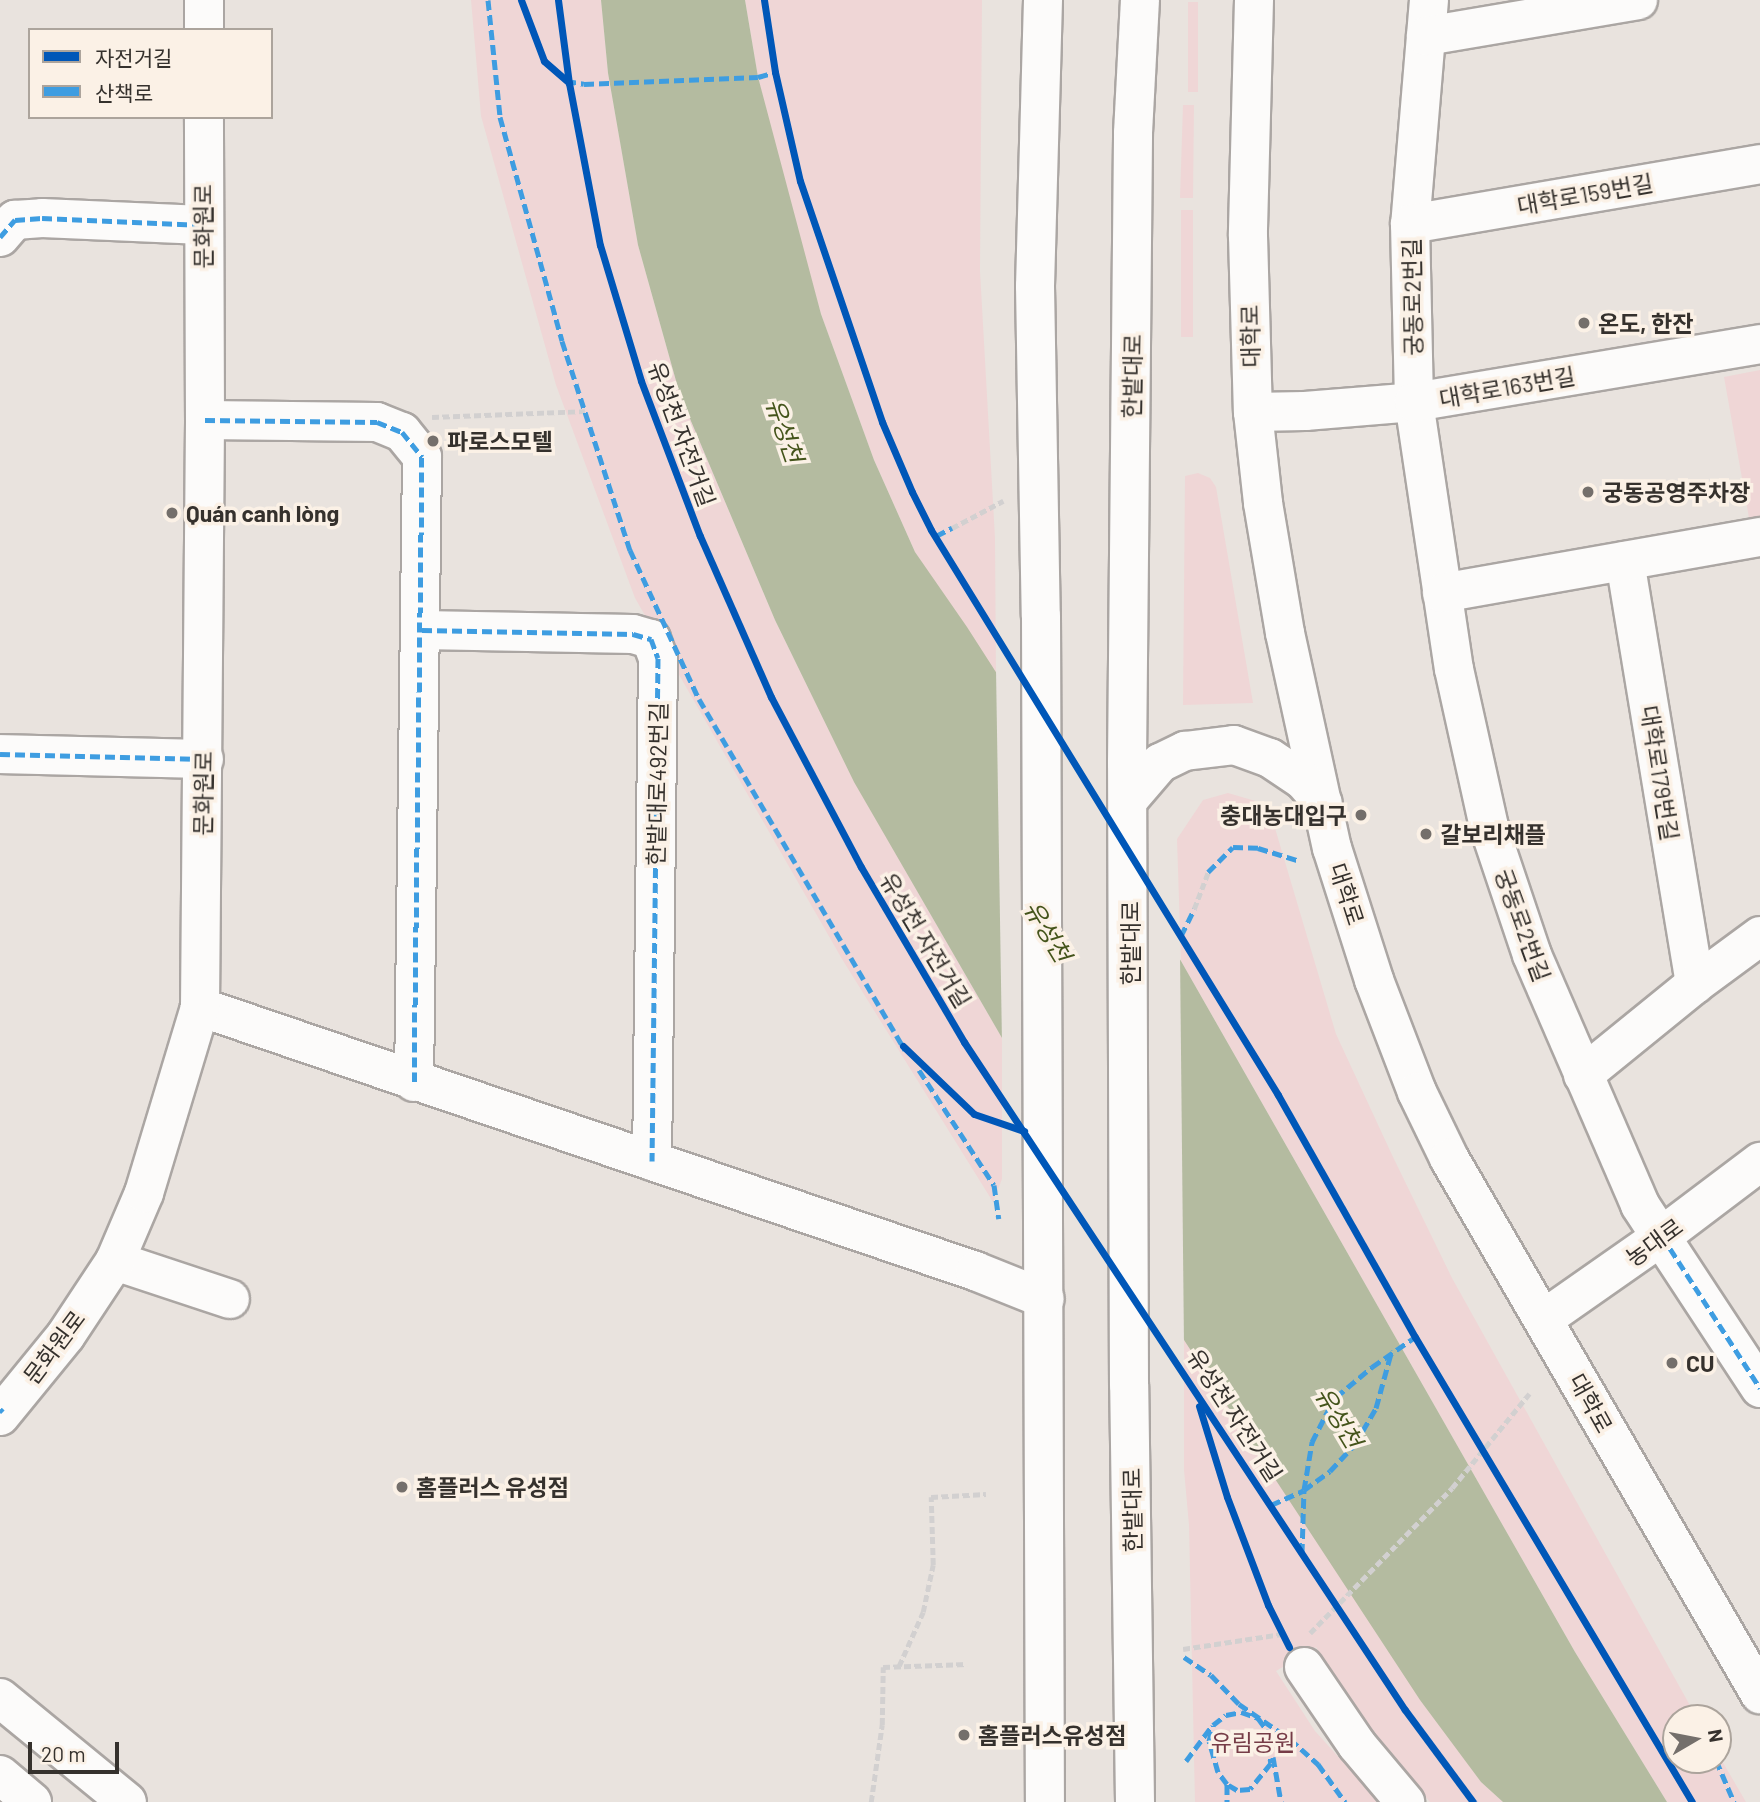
<!DOCTYPE html>
<html>
<head>
<meta charset="utf-8">
<style>
	body { margin:0 }
	#map { position:relative; width:1760px; height:1802px; overflow:hidden; background:#e9e3de; font-family:Barlow,"Noto Sans KR",sans-serif }
	div>[style] { position:absolute }
	[style*='--x'] { left:calc(var(--x)*1px); top:calc(var(--y)*1px); width:calc(var(--w)*1px); rotate:calc(var(--a)*1deg) }
	.green>* { inset:0; background:#efd6d6; transform-origin:0 0 }
	.water>* { inset:0; background:#b4bba0 }
	.pier>* { inset:0; background:#e9e3de }
	.path>* { height:4.5px; margin-top:-2.25px; transform-origin:0; background:repeating-linear-gradient(90deg,#d2d0d0 0 7px,transparent 0 10.5px) }
	.roads { filter:drop-shadow(2px 0 #aba6a3) drop-shadow(-2px 0 #aba6a3) drop-shadow(0 2px #aba6a3) drop-shadow(0 -2px #aba6a3) }
	.minor>* { height:38px; margin:-19px; padding:0 19px; transform-origin:19px; border-radius:19px; background:#fcfbfa }
	.major>* { height:38px; margin:-19px; padding:0 19px; transform-origin:19px; border-radius:19px; background:#fcfbfa }
	.quiet>* { height:5px; margin-top:-2.5px; transform-origin:0; background:repeating-linear-gradient(90deg,#3e9de1 0 10px,transparent 0 15px) }
	.cycleway>* { height:7px; margin:-3.5px; padding:0 3.5px; transform-origin:3.5px; border-radius:3.5px; background:#0057b8 }
	.dots>* { width:19px; height:19px; translate:-50% -50%; box-sizing:border-box; border:4px solid #fbf1e6; border-radius:50% }
	span { translate:-50% -50%; white-space:nowrap; text-align:center; line-height:1.15; -webkit-text-stroke:7px #fbf1e6; paint-order:stroke }
	.street-label { font-size:23px; color:#35312d }
	.poi-label { font-size:23px; color:#35312d; font-weight:700 }
	.left { translate:0 -50%; text-align:left }
	.right { translate:-100% -50%; text-align:right }
	.park-label { font-size:23px; color:#763c47 }
	.water-label { font-size:24px; color:#44541b; font-style:italic }
	.legend { position:absolute; left:28px; top:28px; width:245px; height:91px; box-sizing:border-box; background:#fbf1e6; border:2px solid #aca49c; margin:0; padding:9px 12px; list-style:none; font-size:21px; color:#35312d }
	.legend li { display:flex; align-items:center; gap:14px; height:35px }
	.legend b { width:35px; border:2px solid #aca49c }
	.north { position:absolute; left:1662px; top:1704px; width:70px; height:70px; box-sizing:border-box; background:#fbf1e6; border:2px solid #aca49c; border-radius:50%; rotate:80deg; font-size:19px; font-weight:700; line-height:28px; text-align:center; color:#35312d }
	.north::after { content:''; display:block; margin:auto; width:24px; height:32px; background:#746f6b; clip-path:polygon(50% 0,100% 100%,50% 72%,0 100%) }
	.scale { position:absolute; left:28px; top:1742px; width:91px; height:32px; box-sizing:border-box; border:4px solid #35312d; border-top:0; padding-left:9px; font-size:21px; line-height:24px; white-space:nowrap; color:#35312d; -webkit-text-stroke:5px #fbf1e6; paint-order:stroke }
</style>
</head>
<body>
<div id="map">
	<div class="green">
		<div style="clip-path:polygon(471px 0,601px 0,608px 73px,638px 245px,680px 395px,775px 620px,854px 781px,1002px 1038px,1002px 1179px,993px 1202px,842px 959px,635px 598px,556px 385px,481px 116px)"></div>
		<div style="clip-path:polygon(745px 0,982px 0,980px 271px,995px 538px,996px 676px,915px 552px,874px 460px,821px 314px,784px 183px,758px 77px)"></div>
		<div style="left:1188px;top:2px;width:10px;height:90px"></div>
		<div style="clip-path:polygon(1183px 105px,1194px 105px,1193px 198px,1180px 198px)"></div>
		<div style="left:1181px;top:210px;width:12px;height:127px"></div>
		<div style="clip-path:polygon(1760px 370px,1760px 528px,1751px 529px,1724px 377px)"></div>
		<div style="clip-path:polygon(1198px 473px,1210px 478px,1216px 487px,1253px 703px,1183px 705px,1185px 476px)"></div>
		<div style="clip-path:polygon(1228px 793px,1259px 802px,1272px 818px,1336px 1034px,1393px 1157px,1452px 1278px,1697px 1718px,1676px 1718px,1676px 1760px,1718px 1760px,1718px 1754px,1746px 1802px,1667px 1802px,1575px 1652px,1181px 961px,1177px 839px,1203px 800px)"></div>
		<div style="clip-path:polygon(1184px 1340px,1481px 1782px,1503px 1802px,1430px 1802px,1362px 1722px,1316px 1647px,1276px 1671px,1315px 1731px,1379px 1802px,1195px 1802px,1189px 1525px,1184px 1470px)"></div>
	</div>
	<div class="water">
		<div style="clip-path:polygon(601px 0,745px 0,758px 77px,821px 314px,874px 460px,915px 552px,967px 627px,1181px 961px,1575px 1652px,1667px 1802px,1503px 1802px,1481px 1782px,1420px 1700px,1184px 1340px,1002px 1038px,854px 782px,775px 620px,680px 395px,638px 245px,608px 73px)"></div>
	</div>
	<div class="pier">
		<div style="clip-path:polygon(996px 669px,1180px 954px,1184px 1347px,1002px 1044px)"></div>
	</div>
	<div class="path">
		<div style="--x:432;--y:417;--w:153;--a:-2.2"></div>
		<div style="--x:952;--y:528;--w:58;--a:-27.9"></div>
		<div style="--x:1194;--y:909;--w:40;--a:-69"></div>
		<div style="--x:1310;--y:1633;--w:203;--a:-45.6"></div>
		<div style="--x:1452;--y:1488;--w:122;--a:-50.7"></div>
		<div style="--x:1183;--y:1649;--w:100;--a:-8.6"></div>
		<div style="--x:899;--y:1666;--w:59;--a:-66"></div>
		<div style="--x:923;--y:1612;--w:48;--a:-78"></div>
		<div style="--x:933;--y:1565;--w:68;--a:-91.7"></div>
		<div style="--x:931;--y:1497;--w:55;--a:-3.1"></div>
		<div style="--x:871;--y:1802;--w:78;--a:-81.9"></div>
		<div style="--x:882;--y:1725;--w:58;--a:-89"></div>
		<div style="--x:883;--y:1667;--w:84;--a:-2"></div>
	</div>
	<div class="roads">
		<div class="minor">
			<div style="--x:1429;--y:0;--w:225;--a:94.8"></div>
			<div style="--x:1410;--y:224;--w:178;--a:88.7"></div>
			<div style="--x:1414;--y:402;--w:270;--a:81.5"></div>
			<div style="--x:1454;--y:669;--w:162;--a:77.5"></div>
			<div style="--x:1489;--y:827;--w:135;--a:71.4"></div>
			<div style="--x:1532;--y:955;--w:272;--a:66.6"></div>
			<div style="--x:1640;--y:1205;--w:219;--a:56.7"></div>
			<div style="--x:204;--y:30;--w:30;--a:-90"></div>
			<div style="--x:1426;--y:36;--w:215;--a:-9.6"></div>
			<div style="--x:1410;--y:224;--w:355;--a:-9.7"></div>
			<div style="--x:0;--y:237;--w:23;--a:-49"></div>
			<div style="--x:15;--y:220;--w:27;--a:-4"></div>
			<div style="--x:42;--y:218;--w:161;--a:2.5"></div>
			<div style="--x:1253;--y:412;--w:52;--a:-1.1"></div>
			<div style="--x:1305;--y:411;--w:109;--a:-4.7"></div>
			<div style="--x:1414;--y:402;--w:351;--a:-9.5"></div>
			<div style="--x:205;--y:420;--w:172;--a:0.7"></div>
			<div style="--x:377;--y:422;--w:27;--a:22"></div>
			<div style="--x:402;--y:432;--w:32;--a:51"></div>
			<div style="--x:422;--y:457;--w:625;--a:90.73"></div>
			<div style="--x:1625;--y:561;--w:429;--a:80.6"></div>
			<div style="--x:1442;--y:593;--w:323;--a:-10"></div>
			<div style="--x:422;--y:630;--w:211;--a:1.1"></div>
			<div style="--x:633;--y:634;--w:19;--a:16"></div>
			<div style="--x:651;--y:639;--w:20;--a:70"></div>
			<div style="--x:658;--y:658;--w:503;--a:90.68"></div>
			<div style="--x:0;--y:754;--w:204;--a:1.4"></div>
			<div style="--x:200;--y:1007;--w:819;--a:18.81"></div>
			<div style="--x:975;--y:1271;--w:75;--a:21.8"></div>
			<div style="--x:1583;--y:1075;--w:144;--a:-39.1"></div>
			<div style="--x:1695;--y:984;--w:81;--a:-36.4"></div>
			<div style="--x:115;--y:1261;--w:121;--a:18.3"></div>
			<div style="--x:1545;--y:1318;--w:143;--a:-35"></div>
			<div style="--x:1662;--y:1236;--w:123;--a:-37.1"></div>
			<div style="--x:0;--y:1416;--w:104;--a:-50.8"></div>
			<div style="--x:66;--y:1335;--w:89;--a:-56.5"></div>
			<div style="--x:115;--y:1261;--w:74;--a:-66.9"></div>
			<div style="--x:144;--y:1193;--w:194;--a:-73.2"></div>
			<div style="--x:200;--y:1007;--w:587;--a:-89.51"></div>
			<div style="--x:205;--y:420;--w:303;--a:-90.2"></div>
			<div style="--x:1304;--y:1667;--w:94;--a:55.8"></div>
			<div style="--x:1357;--y:1745;--w:75;--a:49.9"></div>
		</div>
		<div class="major">
			<div style="--x:1043;--y:0;--w:286;--a:91.6"></div>
			<div style="--x:1035;--y:286;--w:330;--a:89"></div>
			<div style="--x:1041;--y:616;--w:1186;--a:89.81"></div>
			<div style="--x:1254;--y:0;--w:236;--a:91.5"></div>
			<div style="--x:1248;--y:236;--w:176;--a:88.4"></div>
			<div style="--x:1253;--y:412;--w:92;--a:83.7"></div>
			<div style="--x:1263;--y:503;--w:132;--a:80.4"></div>
			<div style="--x:1285;--y:633;--w:220;--a:77.7"></div>
			<div style="--x:1332;--y:848;--w:139;--a:72.3"></div>
			<div style="--x:1374;--y:980;--w:120;--a:69"></div>
			<div style="--x:1417;--y:1092;--w:73;--a:64.1"></div>
			<div style="--x:1449;--y:1158;--w:620;--a:59.88"></div>
			<div style="--x:1129;--y:799;--w:48;--a:-49.3"></div>
			<div style="--x:1160;--y:763;--w:28;--a:-26"></div>
			<div style="--x:1185;--y:751;--w:49;--a:-7"></div>
			<div style="--x:1234;--y:745;--w:38;--a:20"></div>
			<div style="--x:1270;--y:758;--w:40;--a:34"></div>
			<div style="--x:1303;--y:780;--w:30;--a:49"></div>
			<div style="--x:0;--y:1698;--w:164;--a:39.3"></div>
			<div style="--x:0;--y:1775;--w:42;--a:40.2"></div>
			<div style="--x:1135;--y:1802;--w:417;--a:-90.8"></div>
			<div style="--x:1129;--y:1385;--w:622;--a:-90.18"></div>
			<div style="--x:1127;--y:763;--w:630;--a:-89.45"></div>
			<div style="--x:1133;--y:133;--w:133;--a:-87"></div>
		</div>
	</div>
	<div class="quiet">
		<div style="--x:488;--y:0;--w:118;--a:84.1"></div>
		<div style="--x:500;--y:117;--w:232;--a:74.5"></div>
		<div style="--x:562;--y:341;--w:220;--a:72"></div>
		<div style="--x:630;--y:550;--w:164;--a:65.2"></div>
		<div style="--x:699;--y:699;--w:407;--a:59.6"></div>
		<div style="--x:566;--y:81;--w:18;--a:9"></div>
		<div style="--x:584;--y:84;--w:174;--a:-2.3"></div>
		<div style="--x:758;--y:77;--w:18;--a:-16"></div>
		<div style="--x:0;--y:237;--w:23;--a:-49"></div>
		<div style="--x:15;--y:220;--w:27;--a:-4"></div>
		<div style="--x:42;--y:218;--w:161;--a:2.5"></div>
		<div style="--x:205;--y:420;--w:172;--a:0.7"></div>
		<div style="--x:377;--y:422;--w:27;--a:22"></div>
		<div style="--x:402;--y:432;--w:32;--a:51"></div>
		<div style="--x:422;--y:457;--w:625;--a:90.73"></div>
		<div style="--x:936;--y:536;--w:18;--a:-27"></div>
		<div style="--x:422;--y:630;--w:211;--a:1.1"></div>
		<div style="--x:633;--y:634;--w:19;--a:16"></div>
		<div style="--x:651;--y:639;--w:20;--a:70"></div>
		<div style="--x:658;--y:658;--w:503;--a:90.68"></div>
		<div style="--x:0;--y:754;--w:204;--a:1.4"></div>
		<div style="--x:1208;--y:872;--w:35;--a:-45"></div>
		<div style="--x:1233;--y:847;--w:25;--a:2"></div>
		<div style="--x:1258;--y:848;--w:41;--a:17.1"></div>
		<div style="--x:1181;--y:936;--w:30;--a:-64"></div>
		<div style="--x:919;--y:1070;--w:137;--a:56.9"></div>
		<div style="--x:994;--y:1185;--w:34;--a:82"></div>
		<div style="--x:1662;--y:1236;--w:181;--a:57.2"></div>
		<div style="--x:0;--y:1409;--w:4;--a:45"></div>
		<div style="--x:1271;--y:1505;--w:36;--a:-24"></div>
		<div style="--x:1304;--y:1490;--w:32;--a:-36"></div>
		<div style="--x:1330;--y:1471;--w:37;--a:-47"></div>
		<div style="--x:1355;--y:1444;--w:42;--a:-59.7"></div>
		<div style="--x:1376;--y:1408;--w:60;--a:-74.6"></div>
		<div style="--x:1302;--y:1553;--w:63;--a:-88.2"></div>
		<div style="--x:1304;--y:1490;--w:49;--a:-80.5"></div>
		<div style="--x:1312;--y:1442;--w:38;--a:-63"></div>
		<div style="--x:1329;--y:1408;--w:13;--a:-58"></div>
		<div style="--x:1336;--y:1397;--w:47;--a:-39.8"></div>
		<div style="--x:1372;--y:1367;--w:52;--a:-34.9"></div>
		<div style="--x:1184;--y:1657;--w:32;--a:34"></div>
		<div style="--x:1211;--y:1675;--w:40;--a:46"></div>
		<div style="--x:1239;--y:1704;--w:62;--a:34.5"></div>
		<div style="--x:1290;--y:1739;--w:38;--a:42"></div>
		<div style="--x:1318;--y:1764;--w:47;--a:54.6"></div>
		<div style="--x:1241;--y:1712;--w:18;--a:19"></div>
		<div style="--x:1258;--y:1718;--w:14;--a:54"></div>
		<div style="--x:1266;--y:1729;--w:34;--a:82"></div>
		<div style="--x:1271;--y:1763;--w:33;--a:129"></div>
		<div style="--x:1250;--y:1789;--w:13;--a:176"></div>
		<div style="--x:1237;--y:1790;--w:12;--a:-149"></div>
		<div style="--x:1227;--y:1784;--w:15;--a:-127"></div>
		<div style="--x:1218;--y:1772;--w:32;--a:-106"></div>
		<div style="--x:1209;--y:1741;--w:16;--a:-76"></div>
		<div style="--x:1213;--y:1725;--w:16;--a:-38"></div>
		<div style="--x:1226;--y:1715;--w:15;--a:-11"></div>
		<div style="--x:1718;--y:1721;--w:5;--a:-53"></div>
		<div style="--x:1273;--y:1757;--w:46;--a:79.9"></div>
		<div style="--x:1716;--y:1760;--w:46;--a:66.8"></div>
		<div style="--x:1186;--y:1761;--w:42;--a:-53.7"></div>
		<div style="--x:1227;--y:1784;--w:18;--a:90"></div>
	</div>
	<div class="cycleway">
		<div style="--x:521;--y:0;--w:65;--a:69.3"></div>
		<div style="--x:544;--y:61;--w:33;--a:41"></div>
		<div style="--x:558;--y:0;--w:84;--a:82.5"></div>
		<div style="--x:569;--y:83;--w:165;--a:79.2"></div>
		<div style="--x:600;--y:245;--w:142;--a:73.2"></div>
		<div style="--x:641;--y:381;--w:166;--a:69.2"></div>
		<div style="--x:700;--y:536;--w:176;--a:66.2"></div>
		<div style="--x:771;--y:697;--w:192;--a:62.1"></div>
		<div style="--x:861;--y:867;--w:203;--a:59.5"></div>
		<div style="--x:964;--y:1042;--w:800;--a:56.57"></div>
		<div style="--x:1405;--y:1710;--w:114;--a:53.5"></div>
		<div style="--x:764;--y:0;--w:73;--a:81.3"></div>
		<div style="--x:775;--y:72;--w:112;--a:77.1"></div>
		<div style="--x:800;--y:181;--w:255;--a:71.2"></div>
		<div style="--x:882;--y:422;--w:76;--a:66.8"></div>
		<div style="--x:912;--y:492;--w:42;--a:63.4"></div>
		<div style="--x:931;--y:530;--w:663;--a:58.44"></div>
		<div style="--x:1278;--y:1095;--w:278;--a:60.5"></div>
		<div style="--x:1415;--y:1337;--w:541;--a:59.22"></div>
		<div style="--x:903;--y:1046;--w:98;--a:43.8"></div>
		<div style="--x:974;--y:1114;--w:53;--a:18.8"></div>
		<div style="--x:1199;--y:1406;--w:95;--a:72.9"></div>
		<div style="--x:1227;--y:1497;--w:116;--a:69.2"></div>
		<div style="--x:1268;--y:1605;--w:47;--a:63.4"></div>
	</div>
	<div class="dots">
		<div style="left:1584px;top:323px;background:#746f6b"></div>
		<div style="left:433px;top:441px;background:#746f6b"></div>
		<div style="left:1588px;top:492px;background:#746f6b"></div>
		<div style="left:172px;top:513px;background:#746f6b"></div>
		<div style="left:1361px;top:815px;background:#746f6b"></div>
		<div style="left:1426px;top:834px;background:#746f6b"></div>
		<div style="left:1672px;top:1363px;background:#746f6b"></div>
		<div style="left:402px;top:1487px;background:#746f6b"></div>
		<div style="left:964px;top:1735px;background:#746f6b"></div>
	</div>
	<div class="street-label">
		<span style="left:1585px;top:194px;rotate:-10deg">대학로159번길</span>
		<span style="left:203px;top:226px;rotate:-90deg">문화원로</span>
		<span style="left:1412px;top:297px;rotate:-91deg">궁동로2번길</span>
		<span style="left:1250px;top:336px;rotate:-91deg">대학로</span>
		<span style="left:1132px;top:376px;rotate:-89deg">한밭대로</span>
		<span style="left:1507px;top:387px;rotate:-10deg">대학로163번길</span>
		<span style="left:682px;top:434px;rotate:70deg">유성천 자전거길</span>
		<span style="left:1660px;top:773px;rotate:81deg">대학로179번길</span>
		<span style="left:657px;top:784px;rotate:-89deg">한밭대로492번길</span>
		<span style="left:203px;top:793px;rotate:-89deg">문화원로</span>
		<span style="left:1347px;top:894px;rotate:72deg">대학로</span>
		<span style="left:1523px;top:925px;rotate:70deg">궁동로2번길</span>
		<span style="left:926px;top:940px;rotate:59deg">유성천 자전거길</span>
		<span style="left:1130px;top:943px;rotate:-90deg">한밭대로</span>
		<span style="left:1654px;top:1242px;rotate:-36deg">농대로</span>
		<span style="left:54px;top:1347px;rotate:-53deg">문화원로</span>
		<span style="left:1591px;top:1403px;rotate:61deg">대학로</span>
		<span style="left:1235px;top:1415px;rotate:57deg">유성천 자전거길</span>
		<span style="left:1132px;top:1510px;rotate:-91deg">한밭대로</span>
	</div>
	<div class="poi-label">
		<span class="left" style="left:1598px;top:323px">온도, 한잔</span>
		<span class="left" style="left:447px;top:441px">파로스모텔</span>
		<span class="left" style="left:1602px;top:492px">궁동공영주차장</span>
		<span class="left" style="left:186px;top:513px">Quán canh lòng</span>
		<span class="right" style="left:1347px;top:815px">충대농대입구</span>
		<span class="left" style="left:1440px;top:834px">갈보리채플</span>
		<span class="left" style="left:1686px;top:1363px">CU</span>
		<span class="left" style="left:416px;top:1487px">홈플러스 유성점</span>
		<span class="left" style="left:978px;top:1735px">홈플러스유성점</span>
	</div>
	<div class="park-label">
		<span style="left:1253px;top:1742px">유림공원</span>
	</div>
	<div class="water-label">
		<span style="left:785px;top:430px;rotate:71deg">유성천</span>
		<span style="left:1048px;top:931px;rotate:59deg">유성천</span>
		<span style="left:1339px;top:1417px;rotate:59deg">유성천</span>
	</div>
	<ul class="legend">
	<li><b style="height:9px;background:#0057b8"></b>자전거길</li>
	<li><b style="height:9px;background:#3e9de1"></b>산책로</li>
	</ul>
	<div class="north">N</div>
	<div class="scale">20 m</div>
</div>
</body>
</html>
